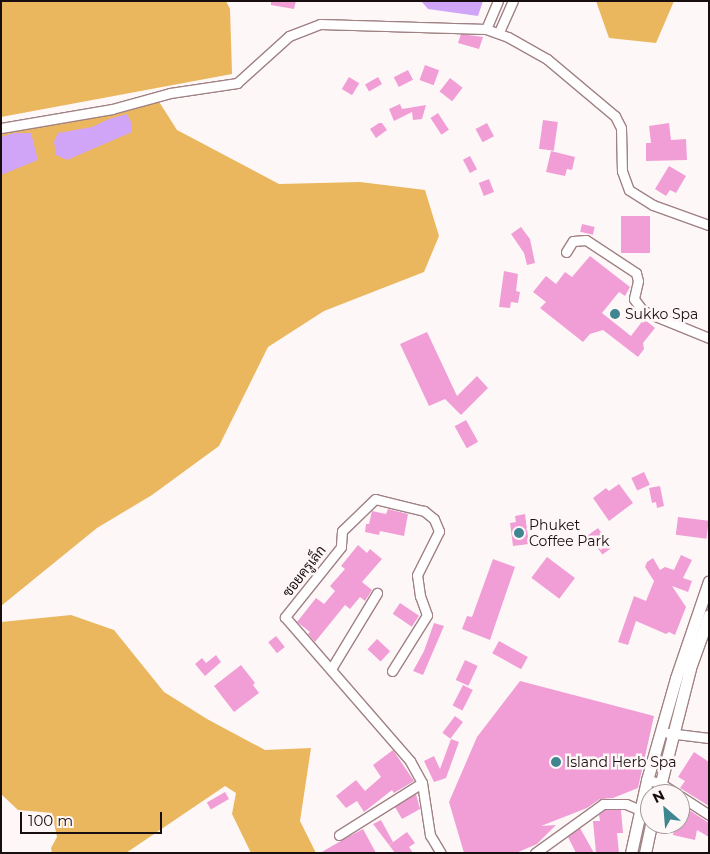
<!DOCTYPE html>
<html>
<head>
<meta charset="utf-8">
<style>
	body { margin:0 }
	#map { position:relative; width:710px; height:854px; overflow:hidden; background:#fef7f8; font-family:Montserrat,Sarabun,sans-serif }
	div>[style] { position:absolute }
	[style*='--x'] { left:calc(var(--x)*1px); top:calc(var(--y)*1px); width:calc(var(--w)*1px); rotate:calc(var(--a)*1deg) }
	.forest>* { inset:0; background:#eab75e }
	.water>* { inset:0; background:#d0a5f8 }
	.building>* { inset:0; background:#f29ed6; transform-origin:0 0 }
	.roads { filter:drop-shadow(1px 0 #a08184) drop-shadow(-1px 0 #a08184) drop-shadow(0 1px #a08184) drop-shadow(0 -1px #a08184) }
	.minor>* { height:9px; margin:-4.5px; padding:0 4.5px; transform-origin:4.5px; border-radius:4.5px; background:#fff }
	.major>* { height:11px; margin:-5.5px; padding:0 5.5px; transform-origin:5.5px; border-radius:5.5px; background:#fff }
	.dots>* { width:14px; height:14px; translate:-50% -50%; box-sizing:border-box; border:2px solid #fef7f8; border-radius:50% }
	span { translate:-50% -50%; white-space:nowrap; text-align:center; line-height:1.15; -webkit-text-stroke:5px #fef7f8; paint-order:stroke }
	.poi-label { font-size:14px; color:#190e0f }
	.left { translate:0 -50%; text-align:left }
	.street-label { font-size:14px; color:#190e0f }
	.frame { position:absolute; inset:0; border:2px solid #190e0f; pointer-events:none }
	.north { position:absolute; left:640px; top:784px; width:50px; height:50px; box-sizing:border-box; background:#fef7f8; border:1px solid #a29a9b; border-radius:50%; rotate:333deg; font-size:14px; font-weight:700; line-height:20px; text-align:center; color:#190e0f }
	.north::after { content:''; display:block; margin:auto; width:18px; height:22px; background:#3f8690; clip-path:polygon(50% 0,100% 100%,50% 72%,0 100%) }
	.scale { position:absolute; left:20px; top:812px; width:142px; height:22px; box-sizing:border-box; border:2px solid #190e0f; border-top:0; padding-left:6px; font-size:15px; line-height:18px; white-space:nowrap; color:#190e0f; -webkit-text-stroke:4px #fef7f8; paint-order:stroke }
</style>
</head>
<body>
<div id="map">
	<div class="forest">
		<div style="clip-path:polygon(1px 1px,226px 1px,230px 9px,232px 74px,1px 117px)"></div>
		<div style="clip-path:polygon(596px 1px,674px 1px,656px 43px,609px 38px)"></div>
		<div style="clip-path:polygon(156px 97px,177px 130px,279px 184px,360px 182px,425px 190px,439px 236px,424px 272px,324px 311px,268px 347px,219px 446px,152px 495px,97px 528px,1px 606px,1px 124px)"></div>
		<div style="clip-path:polygon(71px 615px,114px 630px,164px 692px,207px 719px,265px 750px,311px 748px,300px 821px,316px 853px,251px 853px,232px 814px,236px 793px,225px 786px,126px 853px,52px 853px,51px 848px,57px 837px,52px 813px,18px 810px,1px 794px,1px 622px)"></div>
	</div>
	<div class="water">
		<div style="clip-path:polygon(421px 1px,483px 1px,478px 16px,428px 9px)"></div>
		<div style="clip-path:polygon(127px 114px,131px 122px,132px 132px,67px 160px,56px 155px,54px 142px,58px 133px,92px 127px,109px 119px)"></div>
		<div style="clip-path:polygon(14px 133px,31px 133px,38px 160px,1px 175px,1px 137px)"></div>
	</div>
	<div class="building">
		<div style="clip-path:polygon(271px 1px,296px 1px,294px 9px,271px 5px)"></div>
		<div style="clip-path:polygon(461px 34px,483px 37px,479px 49px,458px 43px)"></div>
		<div style="left:425px;top:65px;width:15px;height:16px;rotate:20deg"></div>
		<div style="left:408px;top:70px;width:11px;height:16px;rotate:63deg"></div>
		<div style="left:349px;top:77px;width:12px;height:14px;rotate:31deg"></div>
		<div style="left:378px;top:77px;width:8px;height:15px;rotate:60deg"></div>
		<div style="left:450px;top:78px;width:16px;height:17px;rotate:38deg"></div>
		<div style="clip-path:polygon(400px 104px,402px 109px,426px 105px,422px 119px,413px 120px,412px 112px,394px 121px,389px 109px)"></div>
		<div style="left:438px;top:113px;width:20px;height:9px;rotate:57deg"></div>
		<div style="left:543px;top:120px;width:15px;height:29px;rotate:8deg"></div>
		<div style="clip-path:polygon(379px 123px,382px 123px,387px 130px,376px 138px,370px 129px)"></div>
		<div style="left:487px;top:123px;width:15px;height:13px;rotate:62deg"></div>
		<div style="clip-path:polygon(669px 123px,671px 140px,686px 139px,687px 160px,646px 161px,646px 143px,651px 143px,649px 126px)"></div>
		<div style="clip-path:polygon(551px 151px,575px 157px,572px 170px,567px 169px,565px 176px,546px 172px)"></div>
		<div style="left:470px;top:156px;width:15px;height:8px;rotate:62deg"></div>
		<div style="clip-path:polygon(669px 166px,686px 176px,676px 193px,670px 190px,666px 196px,655px 189px)"></div>
		<div style="left:489px;top:179px;width:14px;height:11px;rotate:69deg"></div>
		<div style="left:621px;top:216px;width:29px;height:37px"></div>
		<div style="left:582px;top:224px;width:13px;height:8px;rotate:13deg"></div>
		<div style="clip-path:polygon(521px 227px,530px 239px,535px 263px,527px 265px,524px 253px,511px 234px)"></div>
		<div style="clip-path:polygon(590px 256px,630px 287px,625px 296px,619px 292px,602px 313px,631px 336px,644px 319px,655px 328px,643px 343px,644px 349px,638px 357px,603px 330px,590px 334px,583px 342px,540px 308px,546px 302px,533px 292px,546px 276px,556px 284px,565px 272px,572px 277px)"></div>
		<div style="clip-path:polygon(504px 271px,518px 274px,516px 291px,520px 292px,518px 303px,511px 302px,510px 308px,499px 307px)"></div>
		<div style="clip-path:polygon(427px 332px,457px 396px,477px 376px,488px 388px,461px 415px,445px 399px,429px 406px,400px 344px)"></div>
		<div style="left:466px;top:420px;width:25px;height:13px;rotate:61deg"></div>
		<div style="left:644px;top:472px;width:14px;height:14px;rotate:65deg"></div>
		<div style="clip-path:polygon(619px 484px,633px 503px,609px 521px,593px 498px,606px 488px,609px 491px)"></div>
		<div style="clip-path:polygon(660px 486px,664px 506px,657px 508px,656px 502px,652px 503px,649px 488px)"></div>
		<div style="clip-path:polygon(388px 509px,408px 514px,404px 536px,380px 531px,379px 535px,365px 532px,366px 524px,369px 524px,372px 511px,386px 514px)"></div>
		<div style="clip-path:polygon(525px 514px,529px 544px,513px 546px,510px 523px,516px 522px,515px 516px)"></div>
		<div style="left:678px;top:517px;width:31px;height:18px;rotate:7deg"></div>
		<div style="left:598px;top:528px;width:24px;height:12px;rotate:54deg"></div>
		<div style="clip-path:polygon(358px 545px,367px 553px,370px 549px,382px 559px,362px 582px,372px 590px,365px 601px,360px 597px,350px 609px,345px 605px,315px 642px,308px 634px,310px 632px,297px 622px,316px 598px,324px 604px,335px 591px,330px 586px,345px 569px,341px 566px)"></div>
		<div style="clip-path:polygon(681px 555px,692px 560px,683px 578px,692px 581px,688px 592px,672px 586px,686px 607px,675px 635px,669px 632px,666px 634px,636px 621px,628px 645px,618px 642px,634px 596px,646px 601px,654px 581px,645px 567px,647px 562px,653px 558px,660px 570px,665px 567px,674px 570px)"></div>
		<div style="left:547px;top:557px;width:35px;height:26px;rotate:37deg"></div>
		<div style="clip-path:polygon(493px 559px,515px 567px,490px 640px,462px 629px,467px 616px,472px 617px)"></div>
		<div style="left:400px;top:603px;width:23px;height:13px;rotate:34deg"></div>
		<div style="clip-path:polygon(434px 623px,444px 626px,423px 675px,413px 671px,424px 651px)"></div>
		<div style="left:276px;top:636px;width:14px;height:10px;rotate:51deg"></div>
		<div style="left:377px;top:639px;width:18px;height:14px;rotate:43deg"></div>
		<div style="left:499px;top:641px;width:33px;height:14px;rotate:29deg"></div>
		<div style="clip-path:polygon(216px 655px,221px 662px,205px 676px,195px 664px,202px 658px,206px 663px)"></div>
		<div style="left:465px;top:660px;width:14px;height:22px;rotate:25deg"></div>
		<div style="clip-path:polygon(241px 665px,255px 683px,253px 685px,259px 693px,234px 712px,214px 686px)"></div>
		<div style="clip-path:polygon(520px 681px,654px 716px,638px 788px,613px 798px,600px 799px,587px 808px,541px 826px,556px 825px,537px 844px,516px 853px,464px 853px,449px 802px,477px 737px)"></div>
		<div style="left:463px;top:685px;width:11px;height:23px;rotate:27deg"></div>
		<div style="left:455px;top:716px;width:10px;height:21px;rotate:37deg"></div>
		<div style="clip-path:polygon(451px 739px,459px 742px,446px 778px,434px 782px,424px 761px,434px 756px,440px 769px)"></div>
		<div style="clip-path:polygon(393px 750px,414px 781px,394px 793px,392px 790px,364px 812px,357px 801px,346px 808px,336px 796px,356px 780px,365px 791px,381px 777px,373px 765px)"></div>
		<div style="clip-path:polygon(694px 752px,709px 762px,709px 806px,680px 788px,685px 781px,678px 777px)"></div>
		<div style="left:225px;top:792px;width:8px;height:21px;rotate:60deg"></div>
		<div style="clip-path:polygon(416px 794px,420px 809px,402px 819px,395px 807px)"></div>
		<div style="clip-path:polygon(680px 808px,689px 810px,709px 823px,709px 837px,697px 830px,695px 840px,673px 835px,676px 824px,680px 824px)"></div>
		<div style="clip-path:polygon(605px 810px,621px 810px,623px 833px,617px 833px,619px 853px,596px 853px,593px 821px,600px 821px,599px 815px)"></div>
		<div style="clip-path:polygon(381px 820px,393px 842px,389px 845px,373px 824px)"></div>
		<div style="clip-path:polygon(580px 828px,594px 853px,576px 853px,568px 837px)"></div>
		<div style="clip-path:polygon(363px 829px,376px 853px,320px 853px,346px 838px)"></div>
		<div style="clip-path:polygon(407px 832px,415px 843px,409px 847px,413px 853px,395px 853px,389px 845px)"></div>
	</div>
	<div class="roads">
		<div class="minor">
			<div style="--x:486;--y:29;--w:30;--a:-67"></div>
			<div style="--x:499;--y:32;--w:34;--a:-66"></div>
			<div style="--x:1;--y:128;--w:113;--a:-9.7"></div>
			<div style="--x:112;--y:109;--w:60;--a:-15.4"></div>
			<div style="--x:170;--y:93;--w:68;--a:-8.5"></div>
			<div style="--x:237;--y:83;--w:70;--a:-42.1"></div>
			<div style="--x:289;--y:36;--w:33;--a:-21"></div>
			<div style="--x:320;--y:24;--w:166;--a:1.7"></div>
			<div style="--x:486;--y:29;--w:23;--a:20"></div>
			<div style="--x:508;--y:37;--w:45;--a:29.4"></div>
			<div style="--x:547;--y:59;--w:89;--a:40"></div>
			<div style="--x:615;--y:116;--w:13;--a:63"></div>
			<div style="--x:621;--y:128;--w:43;--a:88.7"></div>
			<div style="--x:622;--y:171;--w:20;--a:70"></div>
			<div style="--x:629;--y:190;--w:28;--a:32"></div>
			<div style="--x:653;--y:205;--w:59;--a:19.7"></div>
			<div style="--x:566;--y:252;--w:13;--a:-58"></div>
			<div style="--x:573;--y:241;--w:13;--a:-4"></div>
			<div style="--x:586;--y:240;--w:60;--a:33.4"></div>
			<div style="--x:636;--y:273;--w:8;--a:76"></div>
			<div style="--x:638;--y:281;--w:18;--a:103"></div>
			<div style="--x:634;--y:299;--w:15;--a:53"></div>
			<div style="--x:643;--y:311;--w:71;--a:22.2"></div>
			<div style="--x:331;--y:669;--w:89;--a:-58.8"></div>
			<div style="--x:392;--y:671;--w:66;--a:-58"></div>
			<div style="--x:427;--y:615;--w:20;--a:-110"></div>
			<div style="--x:420;--y:596;--w:21;--a:-98"></div>
			<div style="--x:417;--y:575;--w:49;--a:-63.4"></div>
			<div style="--x:439;--y:531;--w:13;--a:-113"></div>
			<div style="--x:434;--y:519;--w:13;--a:-141"></div>
			<div style="--x:424;--y:511;--w:50;--a:-166.2"></div>
			<div style="--x:375;--y:499;--w:46;--a:135.9"></div>
			<div style="--x:342;--y:531;--w:16;--a:94"></div>
			<div style="--x:341;--y:547;--w:90;--a:128.7"></div>
			<div style="--x:285;--y:617;--w:191;--a:49"></div>
			<div style="--x:410;--y:761;--w:25;--a:61"></div>
			<div style="--x:422;--y:783;--w:53;--a:81.3"></div>
			<div style="--x:430;--y:835;--w:21;--a:59"></div>
			<div style="--x:668;--y:733;--w:41;--a:7"></div>
			<div style="--x:647;--y:780;--w:13;--a:13"></div>
			<div style="--x:660;--y:783;--w:20;--a:33"></div>
			<div style="--x:680;--y:796;--w:35;--a:33"></div>
			<div style="--x:339;--y:835;--w:98;--a:-32.1"></div>
			<div style="--x:535;--y:853;--w:84;--a:-35.8"></div>
			<div style="--x:603;--y:804;--w:23;--a:0"></div>
			<div style="--x:626;--y:804;--w:15;--a:23"></div>
		</div>
		<div class="major">
			<div style="--x:658;--y:794;--w:130;--a:-75.7"></div>
			<div style="--x:690;--y:668;--w:56;--a:-70.3"></div>
			<div style="--x:631;--y:853;--w:75;--a:-77.6"></div>
			<div style="--x:647;--y:780;--w:106;--a:-74.1"></div>
			<div style="--x:676;--y:678;--w:102;--a:-71.2"></div>
			<div style="--x:645;--y:853;--w:30;--a:-78"></div>
		</div>
	</div>
	<div class="dots">
		<div style="left:615px;top:314px;background:#3f8690"></div>
		<div style="left:519px;top:533px;background:#3f8690"></div>
		<div style="left:556px;top:762px;background:#3f8690"></div>
	</div>
	<div class="poi-label">
		<span class="left" style="left:625px;top:314px">Sukko Spa</span>
		<span class="left" style="left:529px;top:533px">Phuket<br>Coffee Park</span>
		<span class="left" style="left:566px;top:762px">Island Herb Spa</span>
	</div>
	<div class="street-label">
		<span style="left:304px;top:571px;rotate:-52deg">ซอยครูเล็ก</span>
	</div>
	<div class="frame"></div>
	<div class="north">N</div>
	<div class="scale">100 m</div>
</div>
</body>
</html>
